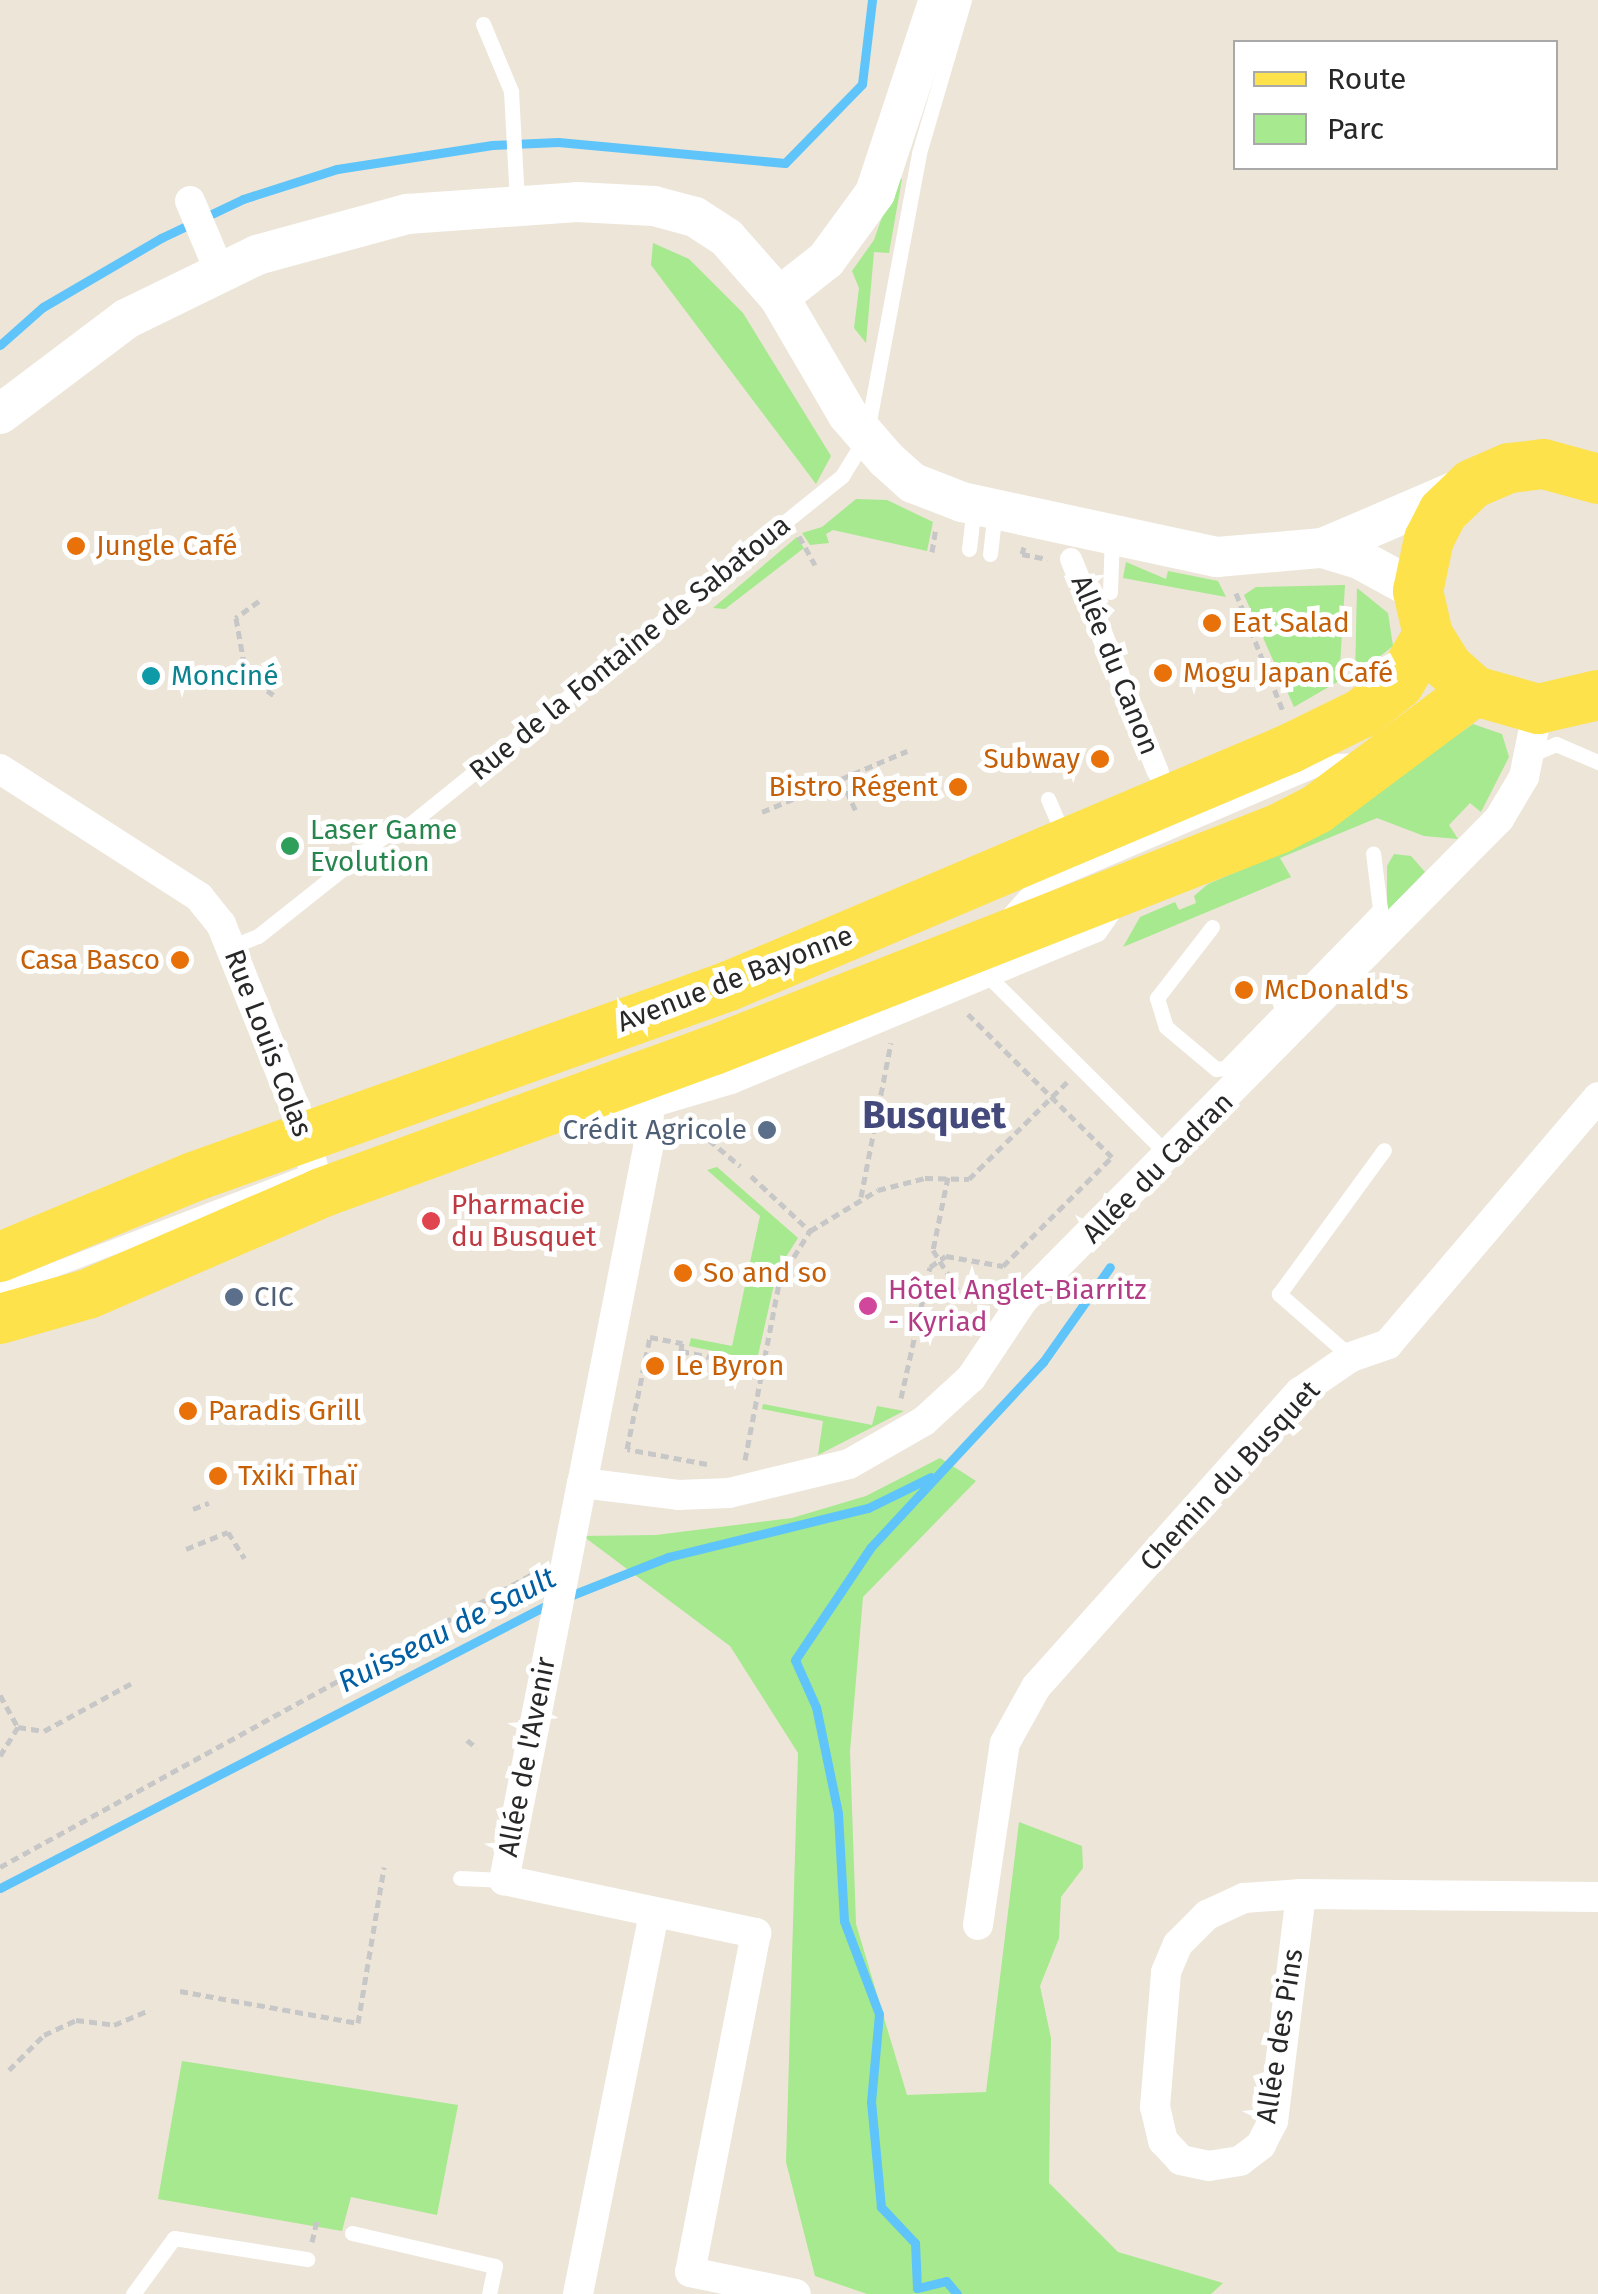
<!DOCTYPE html>
<html>
<head>
<meta charset="utf-8">
<style>
	body { margin:0 }
	#map { position:relative; width:1598px; height:2294px; overflow:hidden; background:#ece5d8; font-family:"Fira Sans",sans-serif }
	div>[style] { position:absolute }
	[style*='--x'] { left:calc(var(--x)*1px); top:calc(var(--y)*1px); width:calc(var(--w)*1px); rotate:calc(var(--a)*1deg) }
	.green>* { inset:0; background:#a6e98e }
	.stream>* { height:9px; margin:-4.5px; padding:0 4.5px; transform-origin:4.5px; border-radius:4.5px; background:#5fc4f9 }
	.path>* { height:5px; margin-top:-2.5px; transform-origin:0; background:repeating-linear-gradient(90deg,#c7c7c7 0 8px,transparent 0 13px) }
	.service>* { height:15px; margin:-7.5px; padding:0 7.5px; transform-origin:7.5px; border-radius:7.5px; background:#fff }
	.pedestrian>* { height:22px; margin:-11px; padding:0 11px; transform-origin:11px; border-radius:11px; background:#fff }
	.minor>* { height:30px; margin:-15px; padding:0 15px; transform-origin:15px; border-radius:15px; background:#fff }
	.tertiary>* { height:40px; margin:-20px; padding:0 20px; transform-origin:20px; border-radius:20px; background:#fff }
	.primary>* { height:50px; margin:-25px; padding:0 25px; transform-origin:25px; border-radius:25px; background:#fde24b }
	.dots>* { width:28px; height:28px; translate:-50% -50%; box-sizing:border-box; border:5px solid #fff; border-radius:50% }
	span { translate:-50% -50%; white-space:nowrap; text-align:center; line-height:1.15; -webkit-text-stroke:10px #fff; paint-order:stroke }
	.food-label { font-size:28px; color:#c56008 }
	.left { translate:0 -50%; text-align:left }
	.right { translate:-100% -50%; text-align:right }
	.street-label { font-size:28px; color:#282828 }
	.culture-label { font-size:28px; color:#0d838f }
	.leisure-label { font-size:28px; color:#27864d }
	.service-label { font-size:28px; color:#4e5e75 }
	.health-label { font-size:28px; color:#be3a42 }
	.hotel-label { font-size:28px; color:#b23c85 }
	.water-label { font-size:30px; color:#015ea3; font-style:italic }
	.district-label { font-size:38px; color:#454a7c; font-weight:700 }
	.legend { position:absolute; left:1233px; top:40px; width:325px; height:130px; box-sizing:border-box; background:#fff; border:2px solid #a9a9a9; margin:0; padding:12px 18px; list-style:none; font-size:30px; color:#282828 }
	.legend li { display:flex; align-items:center; gap:20px; height:50px }
	.legend b { width:50px; border:2px solid #a9a9a9 }
</style>
</head>
<body>
<div id="map">
	<div class="green">
		<div style="clip-path:polygon(896px 177px,902px 179px,889px 253px,874px 252px,866px 343px,854px 328px,859px 288px,852px 271px,874px 240px)"></div>
		<div style="clip-path:polygon(653px 243px,689px 259px,743px 313px,831px 456px,816px 484px,651px 265px)"></div>
		<div style="clip-path:polygon(856px 499px,887px 500px,933px 522px,927px 551px,833px 530px,826px 534px,829px 543px,810px 545px,802px 533px,822px 527px)"></div>
		<div style="clip-path:polygon(797px 537px,804px 548px,725px 609px,713px 608px)"></div>
		<div style="clip-path:polygon(1126px 562px,1166px 579px,1168px 571px,1218px 581px,1226px 597px,1123px 578px)"></div>
		<div style="clip-path:polygon(1345px 585px,1339px 681px,1294px 707px,1244px 595px,1256px 587px)"></div>
		<div style="clip-path:polygon(1357px 588px,1388px 613px,1393px 646px,1355px 676px)"></div>
		<div style="clip-path:polygon(1473px 724px,1502px 734px,1509px 757px,1481px 812px,1470px 803px,1449px 825px,1458px 839px,1424px 836px,1377px 818px,1280px 858px,1291px 877px,1123px 947px,1140px 917px,1175px 902px,1179px 910px,1196px 903px,1194px 896px,1208px 884px,1298px 846px)"></div>
		<div style="clip-path:polygon(1394px 854px,1411px 856px,1425px 872px,1387px 911px,1387px 866px)"></div>
		<div style="clip-path:polygon(717px 1167px,798px 1238px,777px 1271px,757px 1360px,689px 1346px,691px 1338px,732px 1346px,760px 1216px,707px 1170px)"></div>
		<div style="clip-path:polygon(763px 1404px,872px 1425px,877px 1406px,904px 1411px,818px 1455px,823px 1421px,762px 1409px)"></div>
		<div style="clip-path:polygon(940px 1458px,976px 1481px,863px 1597px,850px 1751px,856px 1924px,907px 2095px,986px 2092px,1019px 1822px,1082px 1846px,1083px 1868px,1061px 1897px,1059px 1938px,1040px 1986px,1051px 2038px,1049px 2183px,1118px 2252px,1223px 2283px,1211px 2294px,867px 2294px,815px 2276px,786px 2162px,798px 1753px,730px 1646px,583px 1536px,656px 1535px,792px 1518px,866px 1496px)"></div>
		<div style="clip-path:polygon(182px 2061px,458px 2105px,437px 2215px,351px 2197px,342px 2231px,158px 2199px)"></div>
	</div>
	<div class="stream">
		<div style="--x:0;--y:345;--w:57;--a:-41.5"></div>
		<div style="--x:43;--y:307;--w:137;--a:-30.3"></div>
		<div style="--x:161;--y:238;--w:91;--a:-25.4"></div>
		<div style="--x:243;--y:199;--w:99;--a:-17.7"></div>
		<div style="--x:337;--y:169;--w:157;--a:-8.8"></div>
		<div style="--x:492;--y:145;--w:66;--a:-2.6"></div>
		<div style="--x:558;--y:142;--w:228;--a:5.3"></div>
		<div style="--x:785;--y:163;--w:110;--a:-45.7"></div>
		<div style="--x:862;--y:84;--w:85;--a:-83.2"></div>
		<div style="--x:567;--y:1597;--w:109;--a:-21.6"></div>
		<div style="--x:668;--y:1557;--w:206;--a:-13.8"></div>
		<div style="--x:868;--y:1508;--w:70;--a:-26.2"></div>
		<div style="--x:0;--y:1888;--w:623;--a:-27.35"></div>
		<div style="--x:957;--y:2294;--w:17;--a:-130"></div>
		<div style="--x:946;--y:2281;--w:30;--a:166"></div>
		<div style="--x:917;--y:2288;--w:45;--a:-92.5"></div>
		<div style="--x:915;--y:2243;--w:50;--a:-133.4"></div>
		<div style="--x:881;--y:2207;--w:105;--a:-95.4"></div>
		<div style="--x:871;--y:2102;--w:88;--a:-84.8"></div>
		<div style="--x:879;--y:2014;--w:99;--a:-110.6"></div>
		<div style="--x:844;--y:1921;--w:108;--a:-93.2"></div>
		<div style="--x:838;--y:1813;--w:108;--a:-101.7"></div>
		<div style="--x:816;--y:1707;--w:51;--a:-114.1"></div>
		<div style="--x:795;--y:1660;--w:136;--a:-56.1"></div>
		<div style="--x:871;--y:1547;--w:253;--a:-47.1"></div>
		<div style="--x:1043;--y:1362;--w:116;--a:-54.8"></div>
	</div>
	<div class="path">
		<div style="--x:799;--y:536;--w:33;--a:61"></div>
		<div style="--x:1024;--y:547;--w:7;--a:106"></div>
		<div style="--x:1022;--y:554;--w:26;--a:11"></div>
		<div style="--x:932;--y:552;--w:25;--a:-81"></div>
		<div style="--x:1236;--y:593;--w:127;--a:68.3"></div>
		<div style="--x:259;--y:601;--w:29;--a:144"></div>
		<div style="--x:236;--y:618;--w:58;--a:80"></div>
		<div style="--x:246;--y:675;--w:34;--a:36"></div>
		<div style="--x:841;--y:779;--w:72;--a:-23"></div>
		<div style="--x:762;--y:812;--w:86;--a:-22.7"></div>
		<div style="--x:841;--y:779;--w:38;--a:65"></div>
		<div style="--x:689;--y:1123;--w:67;--a:40.1"></div>
		<div style="--x:751;--y:1176;--w:81;--a:43"></div>
		<div style="--x:948;--y:1177;--w:75;--a:101.6"></div>
		<div style="--x:933;--y:1250;--w:53;--a:58.1"></div>
		<div style="--x:861;--y:1197;--w:157;--a:-79"></div>
		<div style="--x:901;--y:1398;--w:134;--a:-77.5"></div>
		<div style="--x:930;--y:1267;--w:19;--a:-35"></div>
		<div style="--x:946;--y:1256;--w:58;--a:10"></div>
		<div style="--x:1003;--y:1266;--w:154;--a:-45"></div>
		<div style="--x:1112;--y:1157;--w:206;--a:-135.2"></div>
		<div style="--x:745;--y:1460;--w:184;--a:-79.1"></div>
		<div style="--x:780;--y:1279;--w:57;--a:-58"></div>
		<div style="--x:810;--y:1231;--w:79;--a:-31.1"></div>
		<div style="--x:878;--y:1190;--w:49;--a:-14.3"></div>
		<div style="--x:925;--y:1178;--w:44;--a:1.3"></div>
		<div style="--x:969;--y:1179;--w:139;--a:-44.7"></div>
		<div style="--x:707;--y:1464;--w:81;--a:-169.4"></div>
		<div style="--x:627;--y:1449;--w:114;--a:-78.4"></div>
		<div style="--x:650;--y:1337;--w:33;--a:11"></div>
		<div style="--x:682;--y:1343;--w:8;--a:97"></div>
		<div style="--x:681;--y:1351;--w:84;--a:11.7"></div>
		<div style="--x:193;--y:1509;--w:17;--a:-21"></div>
		<div style="--x:186;--y:1549;--w:45;--a:-22"></div>
		<div style="--x:228;--y:1532;--w:31;--a:58"></div>
		<div style="--x:0;--y:1695;--w:37;--a:61"></div>
		<div style="--x:18;--y:1727;--w:34;--a:122"></div>
		<div style="--x:18;--y:1727;--w:26;--a:9"></div>
		<div style="--x:44;--y:1731;--w:102;--a:-28.6"></div>
		<div style="--x:467;--y:1740;--w:13;--a:39"></div>
		<div style="--x:0;--y:1867;--w:612;--a:-28.83"></div>
		<div style="--x:180;--y:1991;--w:181;--a:10.2"></div>
		<div style="--x:358;--y:2023;--w:158;--a:-80.5"></div>
		<div style="--x:9;--y:2070;--w:49;--a:-45"></div>
		<div style="--x:44;--y:2035;--w:35;--a:-25"></div>
		<div style="--x:76;--y:2020;--w:38;--a:7"></div>
		<div style="--x:114;--y:2025;--w:39;--a:-23"></div>
		<div style="--x:312;--y:2242;--w:23;--a:-77"></div>
	</div>
	<div class="service">
		<div style="--x:483;--y:24;--w:73;--a:67.3"></div>
		<div style="--x:511;--y:91;--w:111;--a:86.9"></div>
		<div style="--x:969;--y:549;--w:44;--a:-83.5"></div>
		<div style="--x:990;--y:554;--w:44;--a:-83.5"></div>
		<div style="--x:1110;--y:592;--w:57;--a:-88"></div>
		<div style="--x:1530;--y:755;--w:28;--a:-23"></div>
		<div style="--x:1556;--y:744;--w:46;--a:23.2"></div>
		<div style="--x:1048;--y:799;--w:40;--a:66.6"></div>
		<div style="--x:1009;--y:914;--w:31;--a:-48"></div>
		<div style="--x:1030;--y:891;--w:332;--a:-23.1"></div>
		<div style="--x:1335;--y:761;--w:24;--a:-2"></div>
		<div style="--x:1212;--y:927;--w:90;--a:127.8"></div>
		<div style="--x:1157;--y:998;--w:30;--a:73"></div>
		<div style="--x:1166;--y:1027;--w:65;--a:40"></div>
		<div style="--x:1216;--y:1069;--w:9;--a:-6"></div>
		<div style="--x:1225;--y:1068;--w:222;--a:-45.7"></div>
		<div style="--x:1380;--y:909;--w:56;--a:-97.1"></div>
		<div style="--x:233;--y:946;--w:27;--a:-22"></div>
		<div style="--x:258;--y:936;--w:159;--a:-38.4"></div>
		<div style="--x:383;--y:837;--w:30;--a:-26"></div>
		<div style="--x:410;--y:824;--w:555;--a:-38.85"></div>
		<div style="--x:842;--y:476;--w:46;--a:-58.4"></div>
		<div style="--x:866;--y:437;--w:289;--a:-79.4"></div>
		<div style="--x:919;--y:153;--w:159;--a:-73.6"></div>
		<div style="--x:985;--y:973;--w:261;--a:44.8"></div>
		<div style="--x:0;--y:1290;--w:337;--a:-21"></div>
		<div style="--x:1351;--y:1357;--w:96;--a:-138.8"></div>
		<div style="--x:1279;--y:1294;--w:178;--a:-53.9"></div>
		<div style="--x:460;--y:1878;--w:44;--a:2.6"></div>
		<div style="--x:352;--y:2233;--w:147;--a:13"></div>
		<div style="--x:495;--y:2266;--w:29;--a:102"></div>
		<div style="--x:133;--y:2294;--w:69;--a:-53.8"></div>
		<div style="--x:174;--y:2238;--w:135;--a:9"></div>
	</div>
	<div class="pedestrian">
		<div style="--x:1071;--y:559;--w:230;--a:67.8"></div>
	</div>
	<div class="minor">
		<div style="--x:190;--y:201;--w:75;--a:67.2"></div>
		<div style="--x:0;--y:769;--w:237;--a:32.7"></div>
		<div style="--x:199;--y:897;--w:35;--a:51"></div>
		<div style="--x:221;--y:924;--w:204;--a:68.1"></div>
		<div style="--x:297;--y:1113;--w:84;--a:73.3"></div>
		<div style="--x:649;--y:1107;--w:41;--a:91.4"></div>
		<div style="--x:648;--y:1148;--w:341;--a:101.1"></div>
		<div style="--x:582;--y:1483;--w:97;--a:7.1"></div>
		<div style="--x:678;--y:1495;--w:51;--a:-2.2"></div>
		<div style="--x:729;--y:1493;--w:123;--a:-13.6"></div>
		<div style="--x:849;--y:1464;--w:86;--a:-29.8"></div>
		<div style="--x:924;--y:1421;--w:64;--a:-42.5"></div>
		<div style="--x:971;--y:1378;--w:94;--a:-56.3"></div>
		<div style="--x:1023;--y:1300;--w:677;--a:-45.3"></div>
		<div style="--x:1499;--y:819;--w:49;--a:-59.2"></div>
		<div style="--x:1524;--y:777;--w:69;--a:-78.4"></div>
		<div style="--x:583;--y:1123;--w:154;--a:-16.6"></div>
		<div style="--x:731;--y:1079;--w:393;--a:-22.6"></div>
		<div style="--x:1094;--y:928;--w:40;--a:-55.1"></div>
		<div style="--x:582;--y:1483;--w:405;--a:101.1"></div>
		<div style="--x:504;--y:1880;--w:258;--a:11.9"></div>
		<div style="--x:756;--y:1933;--w:345;--a:101"></div>
		<div style="--x:690;--y:2272;--w:108;--a:11.7"></div>
		<div style="--x:1301;--y:1894;--w:229;--a:97"></div>
		<div style="--x:1273;--y:2121;--w:27;--a:117"></div>
		<div style="--x:1261;--y:2145;--w:26;--a:143"></div>
		<div style="--x:1240;--y:2161;--w:31;--a:171"></div>
		<div style="--x:1209;--y:2166;--w:29;--a:-168"></div>
		<div style="--x:1181;--y:2160;--w:26;--a:-133"></div>
		<div style="--x:1163;--y:2141;--w:35;--a:-103"></div>
		<div style="--x:1155;--y:2107;--w:135;--a:-85.3"></div>
		<div style="--x:1166;--y:1972;--w:30;--a:-67"></div>
		<div style="--x:1178;--y:1944;--w:41;--a:-45"></div>
		<div style="--x:1207;--y:1915;--w:41;--a:-24.7"></div>
		<div style="--x:1244;--y:1898;--w:57;--a:-4"></div>
		<div style="--x:1301;--y:1894;--w:297;--a:0.6"></div>
		<div style="--x:978;--y:1925;--w:184;--a:-81.6"></div>
		<div style="--x:1005;--y:1743;--w:64;--a:-61"></div>
		<div style="--x:1036;--y:1687;--w:396;--a:-48.2"></div>
		<div style="--x:1300;--y:1392;--w:62;--a:-34.5"></div>
		<div style="--x:1351;--y:1357;--w:39;--a:-19"></div>
		<div style="--x:1388;--y:1344;--w:324;--a:-49.6"></div>
		<div style="--x:578;--y:2294;--w:389;--a:-78.7"></div>
	</div>
	<div class="tertiary">
		<div style="--x:779;--y:297;--w:60;--a:-38.2"></div>
		<div style="--x:826;--y:260;--w:83;--a:-53.8"></div>
		<div style="--x:875;--y:193;--w:203;--a:-71.7"></div>
		<div style="--x:0;--y:414;--w:158;--a:-37"></div>
		<div style="--x:126;--y:319;--w:146;--a:-26"></div>
		<div style="--x:257;--y:255;--w:156;--a:-15.3"></div>
		<div style="--x:407;--y:214;--w:170;--a:-4"></div>
		<div style="--x:577;--y:202;--w:77;--a:3"></div>
		<div style="--x:654;--y:206;--w:42;--a:15"></div>
		<div style="--x:695;--y:217;--w:38;--a:33"></div>
		<div style="--x:727;--y:238;--w:79;--a:48.6"></div>
		<div style="--x:779;--y:297;--w:137;--a:59.7"></div>
		<div style="--x:848;--y:415;--w:58;--a:49.2"></div>
		<div style="--x:886;--y:459;--w:36;--a:42"></div>
		<div style="--x:913;--y:483;--w:53;--a:21.2"></div>
		<div style="--x:962;--y:502;--w:261;--a:12.2"></div>
		<div style="--x:1217;--y:557;--w:106;--a:-4.9"></div>
		<div style="--x:1323;--y:548;--w:158;--a:-23.2"></div>
		<div style="--x:1323;--y:548;--w:38;--a:17"></div>
		<div style="--x:1359;--y:559;--w:67;--a:28.5"></div>
	</div>
	<div class="primary">
		<div style="--x:1598;--y:479;--w:57;--a:-164.7"></div>
		<div style="--x:1543;--y:464;--w:34;--a:173"></div>
		<div style="--x:1509;--y:468;--w:40;--a:156.6"></div>
		<div style="--x:1472;--y:484;--w:40;--a:136"></div>
		<div style="--x:1443;--y:512;--w:30;--a:117"></div>
		<div style="--x:1429;--y:539;--w:53;--a:101.9"></div>
		<div style="--x:1418;--y:591;--w:45;--a:77.2"></div>
		<div style="--x:1428;--y:635;--w:36;--a:58"></div>
		<div style="--x:1447;--y:666;--w:38;--a:42"></div>
		<div style="--x:1475;--y:691;--w:66;--a:15.9"></div>
		<div style="--x:1538;--y:709;--w:62;--a:-13.1"></div>
		<div style="--x:0;--y:1257;--w:209;--a:-22.5"></div>
		<div style="--x:193;--y:1177;--w:569;--a:-19.61"></div>
		<div style="--x:729;--y:986;--w:610;--a:-22.95"></div>
		<div style="--x:1291;--y:748;--w:79;--a:-26.2"></div>
		<div style="--x:1362;--y:713;--w:47;--a:-38.1"></div>
		<div style="--x:1399;--y:684;--w:57;--a:-59.4"></div>
		<div style="--x:0;--y:1319;--w:91;--a:-15.9"></div>
		<div style="--x:88;--y:1294;--w:254;--a:-23.4"></div>
		<div style="--x:321;--y:1193;--w:418;--a:-20"></div>
		<div style="--x:714;--y:1050;--w:606;--a:-21.4"></div>
		<div style="--x:1278;--y:829;--w:44;--a:-27.1"></div>
		<div style="--x:1317;--y:809;--w:197;--a:-36.8"></div>
	</div>
	<div class="dots">
		<div style="left:76px;top:546px;background:#e8710a"></div>
		<div style="left:1212px;top:623px;background:#e8710a"></div>
		<div style="left:1163px;top:673px;background:#e8710a"></div>
		<div style="left:151px;top:676px;background:#0f9aa8"></div>
		<div style="left:1100px;top:759px;background:#e8710a"></div>
		<div style="left:958px;top:787px;background:#e8710a"></div>
		<div style="left:290px;top:846px;background:#2e9e5b"></div>
		<div style="left:180px;top:960px;background:#e8710a"></div>
		<div style="left:1244px;top:990px;background:#e8710a"></div>
		<div style="left:767px;top:1130px;background:#5c6f8a"></div>
		<div style="left:431px;top:1221px;background:#e0444e"></div>
		<div style="left:683px;top:1273px;background:#e8710a"></div>
		<div style="left:234px;top:1297px;background:#5c6f8a"></div>
		<div style="left:868px;top:1306px;background:#d1479c"></div>
		<div style="left:655px;top:1366px;background:#e8710a"></div>
		<div style="left:188px;top:1411px;background:#e8710a"></div>
		<div style="left:218px;top:1476px;background:#e8710a"></div>
	</div>
	<div class="food-label">
		<span class="left" style="left:96px;top:546px">Jungle Café</span>
		<span class="left" style="left:1232px;top:623px">Eat Salad</span>
		<span class="left" style="left:1183px;top:673px">Mogu Japan Café</span>
		<span class="right" style="left:1080px;top:759px">Subway</span>
		<span class="right" style="left:938px;top:787px">Bistro Régent</span>
		<span class="right" style="left:160px;top:960px">Casa Basco</span>
		<span class="left" style="left:1264px;top:990px">McDonald's</span>
		<span class="left" style="left:703px;top:1273px">So and so</span>
		<span class="left" style="left:675px;top:1366px">Le Byron</span>
		<span class="left" style="left:208px;top:1411px">Paradis Grill</span>
		<span class="left" style="left:238px;top:1476px">Txiki Thaï</span>
	</div>
	<div class="street-label">
		<span style="left:630px;top:648px;rotate:-39deg">Rue de la Fontaine de Sabatoua</span>
		<span style="left:1115px;top:665px;rotate:68deg">Allée du Canon</span>
		<span style="left:735px;top:979px;rotate:-21deg">Avenue de Bayonne</span>
		<span style="left:268px;top:1043px;rotate:69deg">Rue Louis Colas</span>
		<span style="left:1158px;top:1168px;rotate:-45deg">Allée du Cadran</span>
		<span style="left:1230px;top:1476px;rotate:-47deg">Chemin du Busquet</span>
		<span style="left:527px;top:1757px;rotate:-79deg">Allée de l'Avenir</span>
		<span style="left:1280px;top:2036px;rotate:-81deg">Allée des Pins</span>
	</div>
	<div class="culture-label">
		<span class="left" style="left:171px;top:676px">Monciné</span>
	</div>
	<div class="leisure-label">
		<span class="left" style="left:310px;top:846px">Laser Game<br>Evolution</span>
	</div>
	<div class="service-label">
		<span class="right" style="left:747px;top:1130px">Crédit Agricole</span>
		<span class="left" style="left:254px;top:1297px">CIC</span>
	</div>
	<div class="health-label">
		<span class="left" style="left:451px;top:1221px">Pharmacie<br>du Busquet</span>
	</div>
	<div class="hotel-label">
		<span class="left" style="left:888px;top:1306px">Hôtel Anglet-Biarritz<br>- Kyriad</span>
	</div>
	<div class="water-label">
		<span style="left:447px;top:1630px;rotate:-27deg">Ruisseau de Sault</span>
	</div>
	<div class="district-label">
		<span style="left:934px;top:1116px">Busquet</span>
	</div>
	<ul class="legend">
	<li><b style="height:12px;background:#fde24b"></b>Route</li>
	<li><b style="height:28px;background:#a6e98e"></b>Parc</li>
	</ul>
</div>
</body>
</html>
